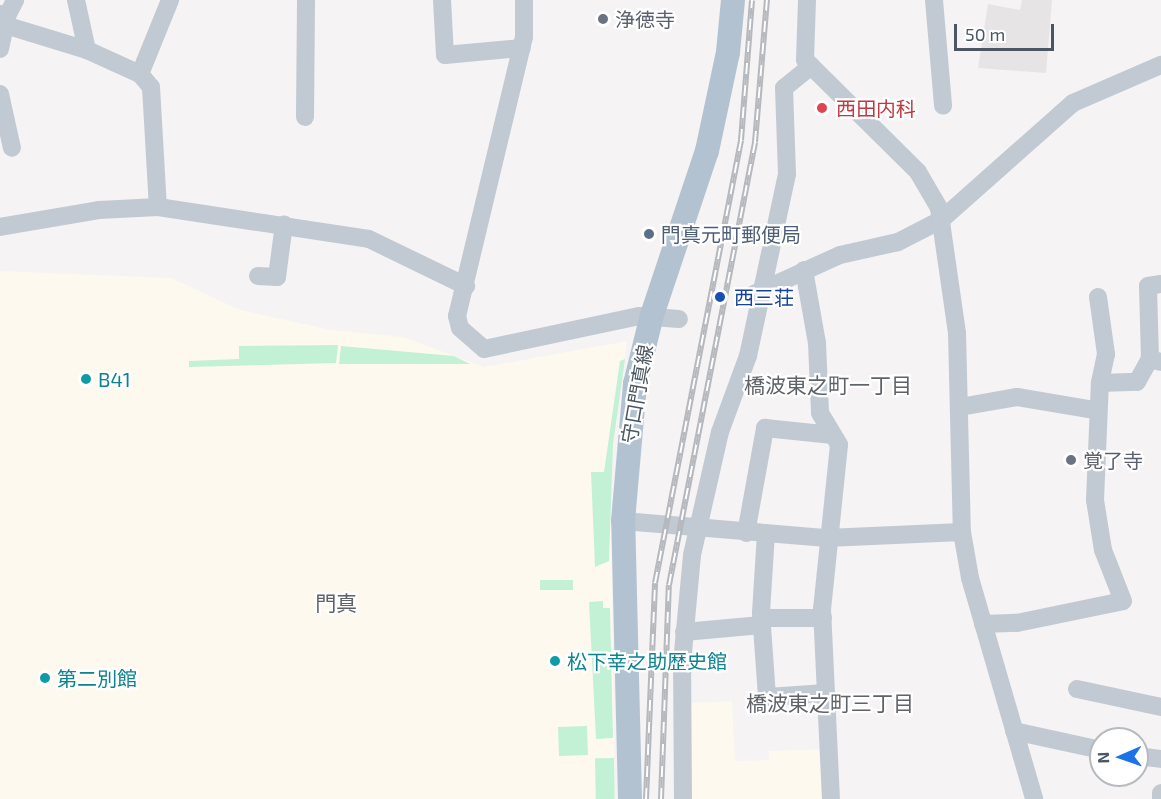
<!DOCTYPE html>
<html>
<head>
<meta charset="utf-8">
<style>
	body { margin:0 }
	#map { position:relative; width:1161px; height:799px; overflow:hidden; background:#f5f3f3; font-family:"Exo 2","Noto Sans JP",sans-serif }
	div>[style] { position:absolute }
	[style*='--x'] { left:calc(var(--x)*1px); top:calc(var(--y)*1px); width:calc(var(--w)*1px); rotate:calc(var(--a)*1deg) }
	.commercial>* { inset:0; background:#fdf9ef }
	.education>* { inset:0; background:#e6e4e5 }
	.green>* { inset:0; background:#c3f1d5; transform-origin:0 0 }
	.minor>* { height:18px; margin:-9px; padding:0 9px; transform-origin:9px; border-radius:9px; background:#c1cad2 }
	.major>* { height:24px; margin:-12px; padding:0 12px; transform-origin:12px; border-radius:12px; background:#b3c2d1 }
	.rail>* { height:6px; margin-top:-3px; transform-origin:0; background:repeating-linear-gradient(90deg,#fff 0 11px,#b5b8bd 0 22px); box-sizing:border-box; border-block:2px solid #b5b8bd }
	.dots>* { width:16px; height:16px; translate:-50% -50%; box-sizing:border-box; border:3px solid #fff; border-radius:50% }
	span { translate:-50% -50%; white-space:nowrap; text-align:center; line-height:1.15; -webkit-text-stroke:4.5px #fff; paint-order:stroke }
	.worship-label { font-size:20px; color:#5b616d }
	.left { translate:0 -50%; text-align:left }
	.health-label { font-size:20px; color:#be3a42 }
	.service-label { font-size:20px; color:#4e5e75 }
	.transit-label { font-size:20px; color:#164399 }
	.culture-label { font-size:20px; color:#0d838f }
	.street-label { font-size:20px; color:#4a5661 }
	.neighbourhood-label { font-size:21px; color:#5f6368 }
	.north { position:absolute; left:1089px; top:727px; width:60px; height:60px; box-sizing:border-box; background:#fff; border:2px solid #b7bbc0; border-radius:50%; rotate:268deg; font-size:16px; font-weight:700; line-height:24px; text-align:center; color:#4a5661 }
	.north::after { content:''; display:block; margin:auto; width:21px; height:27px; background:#1a73e8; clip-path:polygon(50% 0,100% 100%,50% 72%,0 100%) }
	.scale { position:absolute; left:954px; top:24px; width:100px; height:27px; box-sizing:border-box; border:3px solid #4a5661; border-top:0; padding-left:8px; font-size:18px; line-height:21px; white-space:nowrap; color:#4a5661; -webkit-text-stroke:4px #fff; paint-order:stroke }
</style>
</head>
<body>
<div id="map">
	<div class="commercial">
		<div style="clip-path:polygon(0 271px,171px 278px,240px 310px,331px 330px,403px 337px,484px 367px,627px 341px,610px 458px,615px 799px,0 799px)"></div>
		<div style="clip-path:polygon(732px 701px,735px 761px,769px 760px,769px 751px,825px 749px,827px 799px,688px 799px,688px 703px)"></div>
	</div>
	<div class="education">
		<div style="clip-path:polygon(1022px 0,1052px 0,1046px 73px,978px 68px,988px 4px,1020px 10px)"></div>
	</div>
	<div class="green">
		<div style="clip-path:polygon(338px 345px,336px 363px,189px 367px,189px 361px,239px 359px,239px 346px)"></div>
		<div style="clip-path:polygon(341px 346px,454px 356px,470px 364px,339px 364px)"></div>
		<div style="clip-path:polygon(625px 359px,613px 444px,609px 561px,595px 567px,591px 472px,604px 472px,620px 361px)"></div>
		<div style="left:573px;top:580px;width:10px;height:33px;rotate:90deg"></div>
		<div style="clip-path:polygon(603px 601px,603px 608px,610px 608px,613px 738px,596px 739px,589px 602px)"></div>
		<div style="left:587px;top:726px;width:29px;height:29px;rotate:88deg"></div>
		<div style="left:614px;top:758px;width:41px;height:19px;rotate:89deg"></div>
	</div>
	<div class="minor">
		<div style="--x:76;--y:0;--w:51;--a:77.6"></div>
		<div style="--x:442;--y:0;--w:55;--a:86.9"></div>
		<div style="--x:445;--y:55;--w:77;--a:-5.2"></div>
		<div style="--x:524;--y:0;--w:37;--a:90"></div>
		<div style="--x:524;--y:37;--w:287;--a:103.5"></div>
		<div style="--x:457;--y:316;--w:12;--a:76"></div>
		<div style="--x:460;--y:328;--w:32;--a:41"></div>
		<div style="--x:484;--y:349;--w:158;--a:-12"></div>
		<div style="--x:639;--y:316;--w:40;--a:4.3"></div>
		<div style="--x:807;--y:0;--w:60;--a:91.9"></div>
		<div style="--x:805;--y:60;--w:159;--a:44.7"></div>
		<div style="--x:918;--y:172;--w:42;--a:59.7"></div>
		<div style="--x:939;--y:208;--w:126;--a:81.8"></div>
		<div style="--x:957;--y:333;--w:199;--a:88.6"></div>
		<div style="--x:962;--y:532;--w:47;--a:80.1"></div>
		<div style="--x:970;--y:578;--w:230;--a:73.8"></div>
		<div style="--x:934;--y:0;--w:106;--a:85.1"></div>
		<div style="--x:0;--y:14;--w:7;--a:16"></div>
		<div style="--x:7;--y:16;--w:9;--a:103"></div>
		<div style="--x:5;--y:25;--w:86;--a:17"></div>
		<div style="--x:87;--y:50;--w:58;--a:24.4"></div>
		<div style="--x:140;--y:74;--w:17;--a:50"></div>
		<div style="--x:151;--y:87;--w:120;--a:86.7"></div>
		<div style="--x:7;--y:16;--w:18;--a:-63"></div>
		<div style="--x:0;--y:49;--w:25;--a:-78"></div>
		<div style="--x:140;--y:74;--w:80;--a:-67.9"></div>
		<div style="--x:0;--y:94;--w:55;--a:77.5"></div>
		<div style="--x:305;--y:117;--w:117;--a:-89.5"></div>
		<div style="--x:0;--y:227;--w:100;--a:-9.7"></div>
		<div style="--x:99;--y:210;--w:59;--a:-2.9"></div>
		<div style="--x:158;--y:207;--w:213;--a:8.6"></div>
		<div style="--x:369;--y:239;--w:108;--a:25.9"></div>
		<div style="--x:804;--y:270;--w:74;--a:79.9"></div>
		<div style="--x:817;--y:343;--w:70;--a:87.5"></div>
		<div style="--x:820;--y:413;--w:37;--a:59"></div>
		<div style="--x:839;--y:445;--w:165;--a:95.9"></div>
		<div style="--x:822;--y:609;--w:190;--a:87.3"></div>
		<div style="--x:258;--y:276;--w:19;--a:3"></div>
		<div style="--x:277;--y:277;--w:53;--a:-82.5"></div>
		<div style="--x:754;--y:294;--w:94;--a:-24.4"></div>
		<div style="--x:840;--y:255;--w:59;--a:-12.6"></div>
		<div style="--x:898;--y:242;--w:48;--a:-27.1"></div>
		<div style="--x:941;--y:220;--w:176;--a:-41.6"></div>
		<div style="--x:1073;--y:103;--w:96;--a:-23.4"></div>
		<div style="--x:1098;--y:297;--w:58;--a:82"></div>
		<div style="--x:1106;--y:354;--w:30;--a:102"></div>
		<div style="--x:1150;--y:359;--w:73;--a:-91.6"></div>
		<div style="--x:1148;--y:286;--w:13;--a:-9"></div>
		<div style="--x:960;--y:407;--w:58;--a:-10"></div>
		<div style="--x:1017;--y:397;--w:79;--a:9.5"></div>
		<div style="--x:623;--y:521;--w:205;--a:4.8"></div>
		<div style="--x:827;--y:538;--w:135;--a:-2.5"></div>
		<div style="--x:746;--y:533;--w:107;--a:-79.7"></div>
		<div style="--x:765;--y:428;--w:68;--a:5.9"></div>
		<div style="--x:766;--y:533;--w:80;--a:93.6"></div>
		<div style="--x:761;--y:613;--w:84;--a:85.9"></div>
		<div style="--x:767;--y:697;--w:59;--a:-3.9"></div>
		<div style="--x:762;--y:618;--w:61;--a:0"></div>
		<div style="--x:983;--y:624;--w:34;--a:-2"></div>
		<div style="--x:1017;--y:623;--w:108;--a:-11.7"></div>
		<div style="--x:1123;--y:601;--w:55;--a:-111.4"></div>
		<div style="--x:1103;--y:550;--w:51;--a:-99.1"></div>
		<div style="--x:1095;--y:500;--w:117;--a:-87.6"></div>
		<div style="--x:1100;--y:383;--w:37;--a:-2"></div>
		<div style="--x:1137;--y:382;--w:26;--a:-61"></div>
		<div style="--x:1150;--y:359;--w:11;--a:15"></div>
		<div style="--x:684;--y:632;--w:78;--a:-5.1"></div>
		<div style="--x:1077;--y:689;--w:86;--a:12.1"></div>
		<div style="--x:1014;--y:731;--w:89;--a:12.3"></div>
		<div style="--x:1137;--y:756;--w:24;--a:7"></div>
		<div style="--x:683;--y:799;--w:136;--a:-90.4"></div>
		<div style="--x:682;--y:663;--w:108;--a:-84.7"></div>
		<div style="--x:692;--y:555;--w:126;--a:-77.2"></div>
		<div style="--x:720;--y:432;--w:81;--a:-69.8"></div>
		<div style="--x:748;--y:356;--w:186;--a:-77.9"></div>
		<div style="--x:787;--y:174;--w:86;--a:-92"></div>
		<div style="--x:784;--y:88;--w:35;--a:-39"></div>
		<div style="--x:1161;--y:799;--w:6;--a:-90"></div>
	</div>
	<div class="major">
		<div style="--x:630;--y:799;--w:278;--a:-91.4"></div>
		<div style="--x:623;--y:521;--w:138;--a:-85"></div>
		<div style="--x:635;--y:384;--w:71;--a:-76.2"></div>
		<div style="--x:652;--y:315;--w:173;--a:-71.5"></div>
		<div style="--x:707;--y:151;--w:101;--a:-78"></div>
		<div style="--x:728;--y:52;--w:52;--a:-84.5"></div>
	</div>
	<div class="rail">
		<div style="--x:646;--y:799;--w:216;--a:-87.6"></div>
		<div style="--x:655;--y:583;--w:451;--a:-79"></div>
		<div style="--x:741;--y:140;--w:140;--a:-85.5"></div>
		<div style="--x:661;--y:799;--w:214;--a:-87.9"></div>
		<div style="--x:669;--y:585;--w:451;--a:-79"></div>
		<div style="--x:755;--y:142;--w:143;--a:-85.2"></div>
	</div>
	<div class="dots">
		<div style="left:603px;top:19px;background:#6b7280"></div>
		<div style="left:822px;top:108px;background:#e0444e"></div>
		<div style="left:649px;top:234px;background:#5c6f8a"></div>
		<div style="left:720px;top:297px;background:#1a4fb4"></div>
		<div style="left:86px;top:379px;background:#0f9aa8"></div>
		<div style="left:1071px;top:460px;background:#6b7280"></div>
		<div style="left:555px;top:661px;background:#0f9aa8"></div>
		<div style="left:45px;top:678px;background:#0f9aa8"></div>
	</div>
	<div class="worship-label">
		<span class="left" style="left:615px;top:19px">浄徳寺</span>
		<span class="left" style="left:1083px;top:460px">覚了寺</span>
	</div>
	<div class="health-label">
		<span class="left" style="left:836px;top:108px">西田内科</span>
	</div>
	<div class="service-label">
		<span class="left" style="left:661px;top:234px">門真元町郵便局</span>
	</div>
	<div class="transit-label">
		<span class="left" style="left:734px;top:297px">西三荘</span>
	</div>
	<div class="culture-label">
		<span class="left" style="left:98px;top:379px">B41</span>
		<span class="left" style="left:567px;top:661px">松下幸之助歴史館</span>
		<span class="left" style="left:57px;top:678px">第二別館</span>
	</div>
	<div class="street-label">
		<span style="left:637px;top:394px;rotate:-80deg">守口門真線</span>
	</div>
	<div class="neighbourhood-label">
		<span style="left:828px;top:385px">橋波東之町一丁目</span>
		<span style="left:336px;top:603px">門真</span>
		<span style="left:830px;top:703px">橋波東之町三丁目</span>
	</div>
	<div class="north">N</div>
	<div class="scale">50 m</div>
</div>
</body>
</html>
